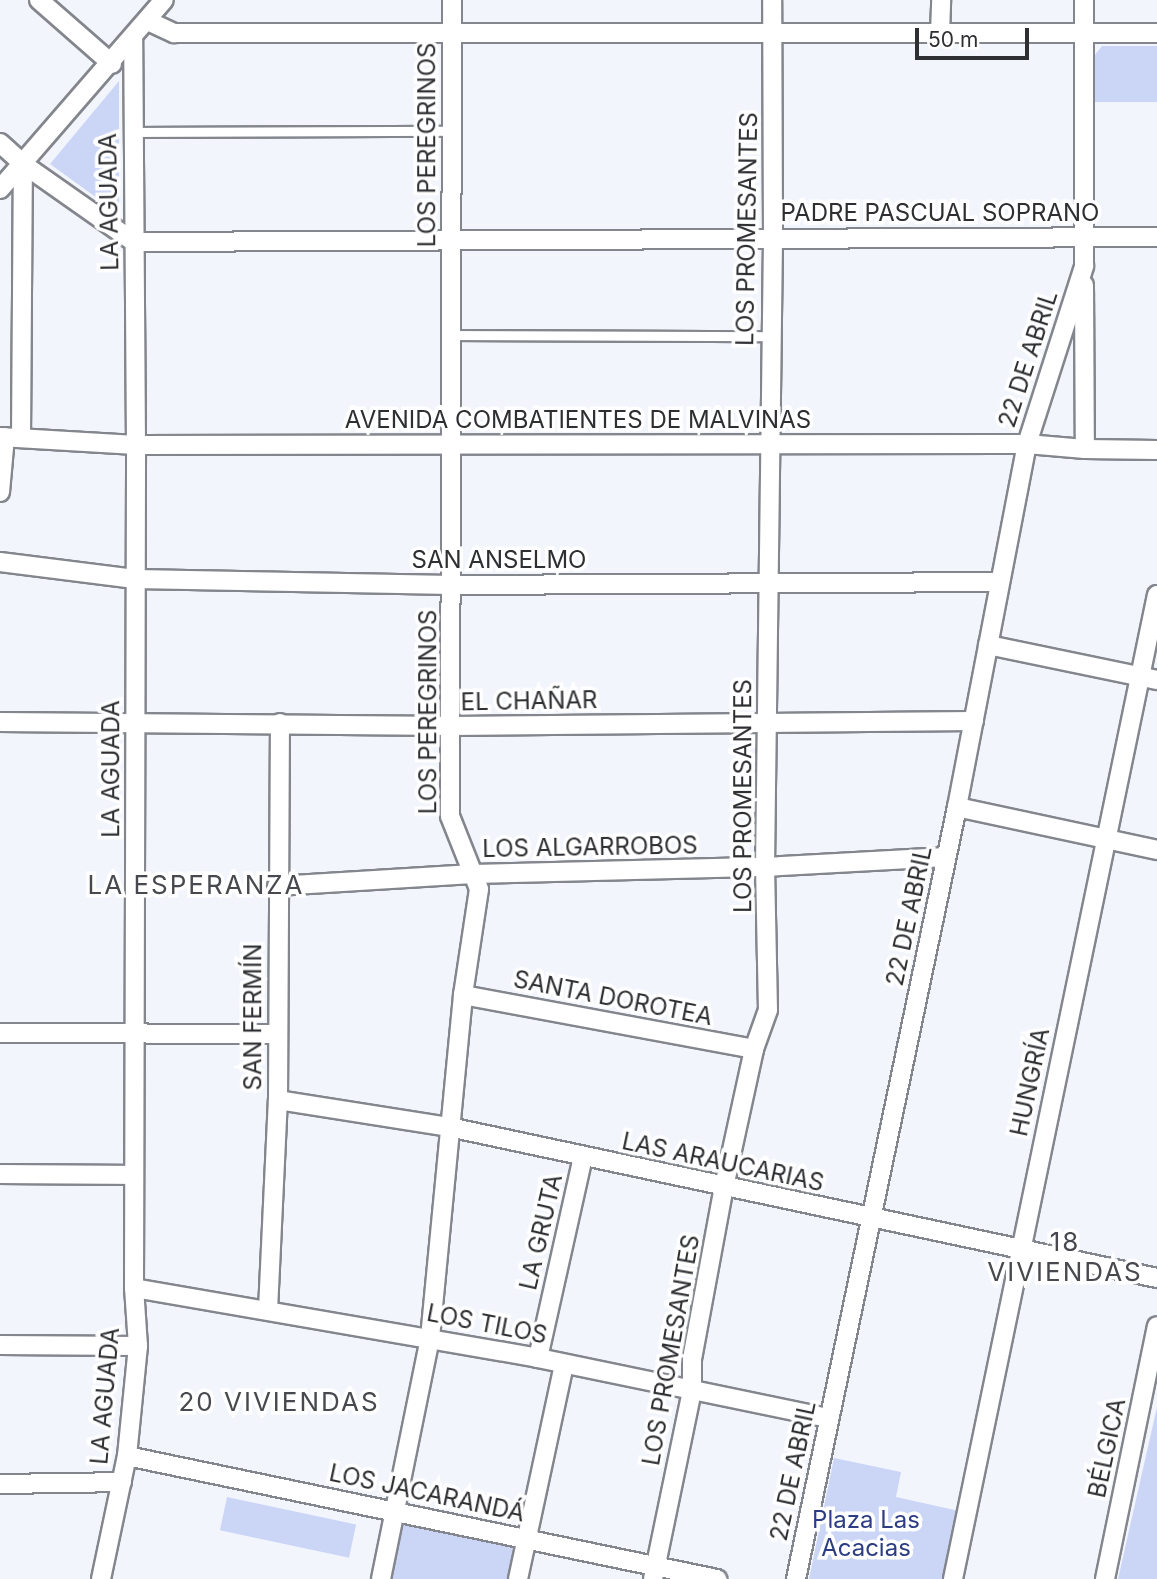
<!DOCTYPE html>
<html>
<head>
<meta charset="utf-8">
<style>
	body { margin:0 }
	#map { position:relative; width:1157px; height:1579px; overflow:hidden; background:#f3f5fd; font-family:Inter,sans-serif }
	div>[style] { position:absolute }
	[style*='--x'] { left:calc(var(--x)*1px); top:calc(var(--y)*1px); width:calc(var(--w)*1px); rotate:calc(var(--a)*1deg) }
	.green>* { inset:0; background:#cbd6f7; transform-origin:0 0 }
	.roads { filter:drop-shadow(2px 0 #83868c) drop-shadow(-2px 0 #83868c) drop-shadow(0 2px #83868c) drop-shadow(0 -2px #83868c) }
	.lane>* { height:9px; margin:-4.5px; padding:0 4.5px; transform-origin:4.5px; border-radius:4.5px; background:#fff }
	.street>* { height:18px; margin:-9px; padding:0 9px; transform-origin:9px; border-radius:9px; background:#fff }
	span { translate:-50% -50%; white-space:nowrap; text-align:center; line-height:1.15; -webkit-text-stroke:7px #fff; paint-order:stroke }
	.street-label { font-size:24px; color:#2e2f32 }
	.park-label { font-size:24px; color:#2c3d83 }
	.neighbourhood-label { font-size:26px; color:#47494f; letter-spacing:2px }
	.scale { position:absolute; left:915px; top:28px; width:114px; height:32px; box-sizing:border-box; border:4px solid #2e2f32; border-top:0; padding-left:9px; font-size:21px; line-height:24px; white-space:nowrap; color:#2e2f32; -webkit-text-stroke:5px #fff; paint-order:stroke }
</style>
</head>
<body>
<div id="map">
	<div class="green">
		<div style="clip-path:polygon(1102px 46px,1157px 46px,1157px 102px,1094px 102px,1094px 56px)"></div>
		<div style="clip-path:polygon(119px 81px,119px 214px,50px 164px)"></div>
		<div style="clip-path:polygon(1157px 1407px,1157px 1579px,1118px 1579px)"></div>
		<div style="clip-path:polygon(834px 1458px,901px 1472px,896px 1497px,959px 1511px,945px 1579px,809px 1579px)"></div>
		<div style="left:227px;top:1497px;width:132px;height:34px;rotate:12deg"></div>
		<div style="clip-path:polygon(402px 1519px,517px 1542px,510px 1579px,390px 1579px)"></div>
	</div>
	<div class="roads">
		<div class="lane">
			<div style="--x:133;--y:132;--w:319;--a:-0.2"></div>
			<div style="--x:451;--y:335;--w:319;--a:0.2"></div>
		</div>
		<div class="street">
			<div style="--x:39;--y:0;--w:97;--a:41.2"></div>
			<div style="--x:148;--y:21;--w:29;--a:25"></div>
			<div style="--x:174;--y:33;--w:983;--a:0"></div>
			<div style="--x:940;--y:34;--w:34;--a:-88"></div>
			<div style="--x:0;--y:143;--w:31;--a:42"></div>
			<div style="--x:23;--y:164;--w:136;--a:35.1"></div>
			<div style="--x:134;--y:242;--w:1023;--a:-0.28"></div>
			<div style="--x:0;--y:189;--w:250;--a:-49.1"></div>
			<div style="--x:1084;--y:285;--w:164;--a:89.7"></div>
			<div style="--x:0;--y:437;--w:136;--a:3.4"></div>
			<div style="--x:136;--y:445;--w:891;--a:-0.06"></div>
			<div style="--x:1027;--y:444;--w:58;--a:4.9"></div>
			<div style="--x:1085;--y:449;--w:72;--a:0.8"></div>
			<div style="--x:21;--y:438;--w:274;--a:-89.6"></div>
			<div style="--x:0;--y:492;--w:55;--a:-84.8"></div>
			<div style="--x:0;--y:562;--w:136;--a:7.2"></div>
			<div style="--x:135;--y:579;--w:317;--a:1.1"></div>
			<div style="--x:452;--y:585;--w:548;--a:-0.31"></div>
			<div style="--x:988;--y:645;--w:173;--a:11.7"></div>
			<div style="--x:0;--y:722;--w:452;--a:0.5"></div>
			<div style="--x:452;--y:726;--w:522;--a:-0.55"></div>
			<div style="--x:957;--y:807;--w:205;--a:12.1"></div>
			<div style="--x:277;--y:886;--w:196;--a:-3.5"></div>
			<div style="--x:473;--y:874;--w:292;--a:-1.4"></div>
			<div style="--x:765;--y:867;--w:181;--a:-3.2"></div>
			<div style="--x:463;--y:995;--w:296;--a:10.5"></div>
			<div style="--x:0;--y:1033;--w:277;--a:0.2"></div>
			<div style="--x:278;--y:1100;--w:173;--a:9"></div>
			<div style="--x:449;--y:1127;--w:724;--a:12.04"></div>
			<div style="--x:0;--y:1174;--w:134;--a:0.4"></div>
			<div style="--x:134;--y:1288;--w:410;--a:9.8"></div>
			<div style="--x:538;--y:1358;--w:297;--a:11.7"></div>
			<div style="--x:268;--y:1310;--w:210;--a:-87.3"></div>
			<div style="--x:278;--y:1100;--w:377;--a:-89.7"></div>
			<div style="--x:0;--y:1345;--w:138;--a:0.4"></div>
			<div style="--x:538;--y:1358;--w:207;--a:-77.4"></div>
			<div style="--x:127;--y:1456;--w:603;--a:11.78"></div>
			<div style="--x:0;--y:1484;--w:122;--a:-0.9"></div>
			<div style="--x:101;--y:1579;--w:126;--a:-78.1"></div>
			<div style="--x:127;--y:1456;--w:111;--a:-84.3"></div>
			<div style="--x:138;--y:1346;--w:58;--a:-93.9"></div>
			<div style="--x:134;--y:1288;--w:843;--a:-89.86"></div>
			<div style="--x:136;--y:445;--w:406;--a:-90.4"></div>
			<div style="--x:381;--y:1579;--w:246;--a:-78.5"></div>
			<div style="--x:430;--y:1338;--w:345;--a:-84.5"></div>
			<div style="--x:463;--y:995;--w:107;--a:-81.4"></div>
			<div style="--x:479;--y:889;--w:79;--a:-111.7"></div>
			<div style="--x:450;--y:816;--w:816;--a:-89.86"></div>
			<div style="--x:518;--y:1579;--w:220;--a:-77.9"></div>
			<div style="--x:653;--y:1579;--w:193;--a:-78.3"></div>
			<div style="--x:692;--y:1390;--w:31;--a:-90"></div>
			<div style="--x:692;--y:1359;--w:175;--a:-79.5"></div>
			<div style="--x:724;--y:1187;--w:141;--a:-77.7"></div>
			<div style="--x:754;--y:1049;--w:41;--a:-70.3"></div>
			<div style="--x:768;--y:1010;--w:143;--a:-91.2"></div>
			<div style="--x:765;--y:867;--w:629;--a:-89.27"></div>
			<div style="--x:773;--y:238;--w:238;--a:-90.2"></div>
			<div style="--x:796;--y:1579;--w:789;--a:-78.22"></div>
			<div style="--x:957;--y:807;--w:370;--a:-79.1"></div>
			<div style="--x:1027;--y:444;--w:187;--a:-72.2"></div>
			<div style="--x:1084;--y:266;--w:266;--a:-90"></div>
			<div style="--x:953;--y:1579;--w:1005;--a:-78.29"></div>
			<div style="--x:1105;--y:1579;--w:258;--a:-78.4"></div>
		</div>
	</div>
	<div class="street-label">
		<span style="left:427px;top:145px;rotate:-90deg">LOS PEREGRINOS</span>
		<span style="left:109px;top:202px;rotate:-91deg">LA AGUADA</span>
		<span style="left:940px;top:213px">PADRE PASCUAL SOPRANO</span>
		<span style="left:747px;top:229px;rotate:-89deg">LOS PROMESANTES</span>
		<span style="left:1028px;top:359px;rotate:-72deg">22 DE ABRIL</span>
		<span style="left:578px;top:420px">AVENIDA COMBATIENTES DE MALVINAS</span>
		<span style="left:499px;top:560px">SAN ANSELMO</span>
		<span style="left:529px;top:701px;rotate:-1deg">EL CHAÑAR</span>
		<span style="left:428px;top:712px;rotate:-90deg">LOS PEREGRINOS</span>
		<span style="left:111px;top:769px;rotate:-90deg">LA AGUADA</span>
		<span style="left:743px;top:796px;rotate:-90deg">LOS PROMESANTES</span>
		<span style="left:590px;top:847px;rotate:-1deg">LOS ALGARROBOS</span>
		<span style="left:909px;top:916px;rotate:-78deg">22 DE ABRIL</span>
		<span style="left:613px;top:998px;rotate:11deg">SANTA DOROTEA</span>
		<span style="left:253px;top:1017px;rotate:-90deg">SAN FERMÍN</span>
		<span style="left:1030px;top:1082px;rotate:-78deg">HUNGRÍA</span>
		<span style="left:723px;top:1162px;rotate:12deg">LAS ARAUCARIAS</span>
		<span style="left:541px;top:1232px;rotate:-77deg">LA GRUTA</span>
		<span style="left:487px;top:1324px;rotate:11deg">LOS TILOS</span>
		<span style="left:671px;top:1350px;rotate:-80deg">LOS PROMESANTES</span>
		<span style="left:105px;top:1396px;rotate:-85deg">LA AGUADA</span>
		<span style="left:1107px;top:1448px;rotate:-78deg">BÉLGICA</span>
		<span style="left:793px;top:1471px;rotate:-78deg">22 DE ABRIL</span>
		<span style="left:427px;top:1493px;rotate:12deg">LOS JACARANDÁ</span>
	</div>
	<div class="park-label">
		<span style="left:866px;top:1534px">Plaza Las<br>Acacias</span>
	</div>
	<div class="neighbourhood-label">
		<span style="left:196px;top:885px">LA ESPERANZA</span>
		<span style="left:1065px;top:1257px">18<br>VIVIENDAS</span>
		<span style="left:279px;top:1402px">20 VIVIENDAS</span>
	</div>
	<div class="scale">50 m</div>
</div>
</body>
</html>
